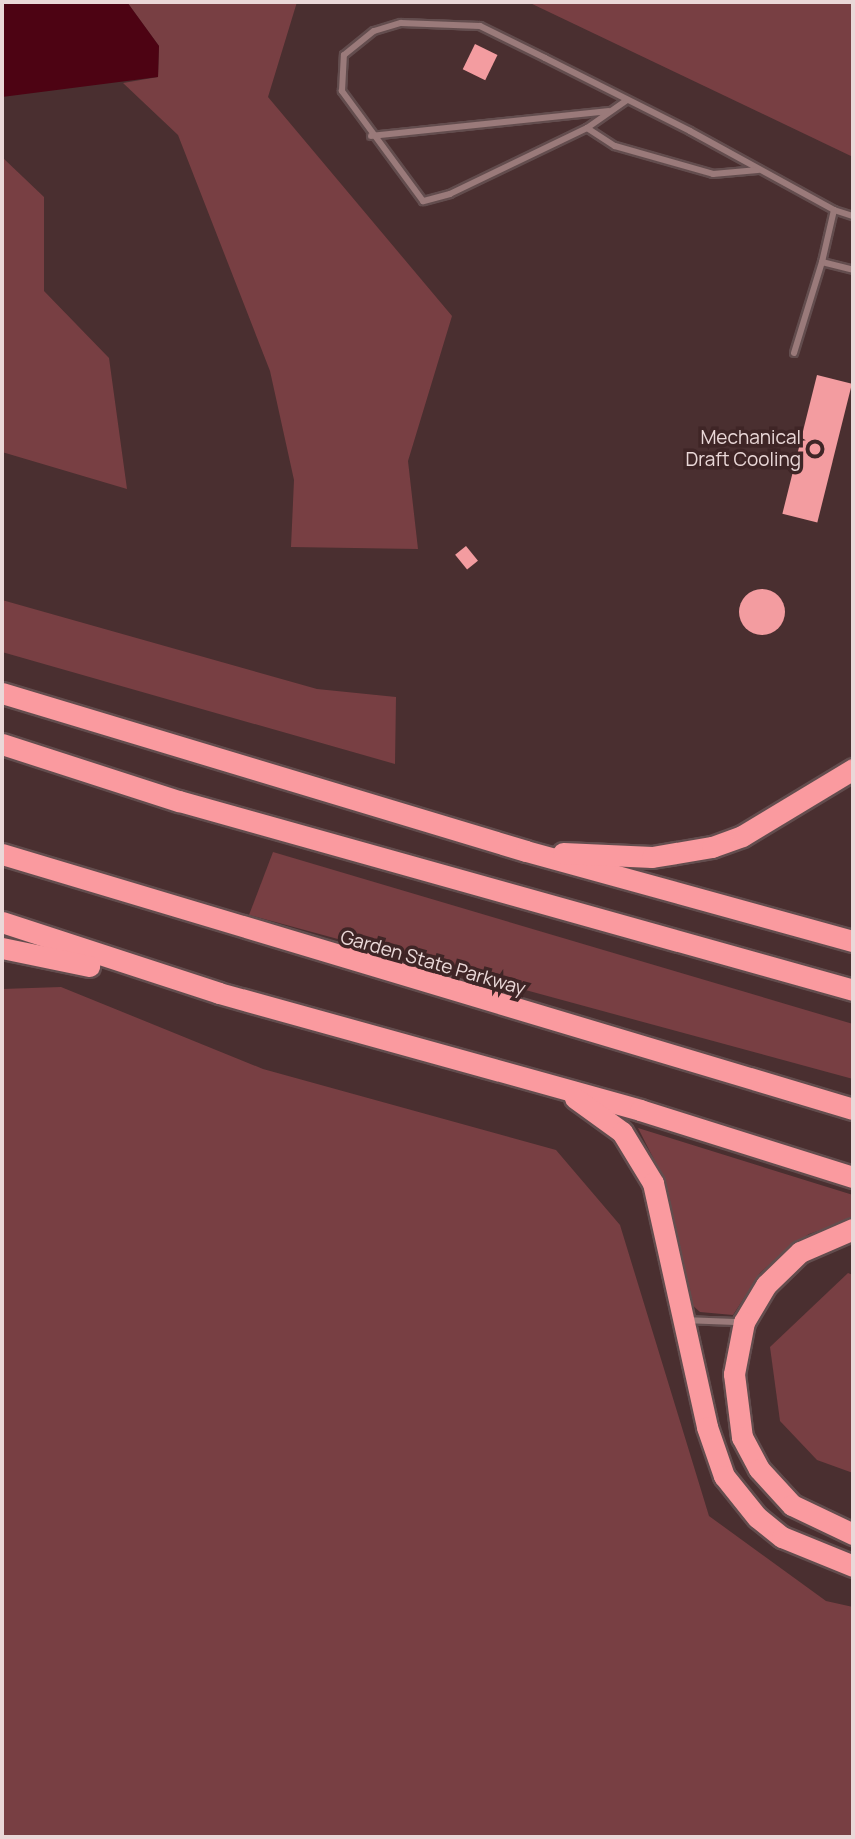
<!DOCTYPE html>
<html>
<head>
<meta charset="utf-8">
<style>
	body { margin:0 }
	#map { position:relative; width:855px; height:1839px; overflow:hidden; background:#4a2f30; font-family:Manrope,sans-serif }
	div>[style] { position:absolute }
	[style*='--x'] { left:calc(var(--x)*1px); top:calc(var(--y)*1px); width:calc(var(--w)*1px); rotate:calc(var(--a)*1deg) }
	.green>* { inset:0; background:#783f43 }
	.water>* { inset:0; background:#4d0313 }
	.building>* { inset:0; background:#f39ca0; transform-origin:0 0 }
	.round { border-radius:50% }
	.roads { filter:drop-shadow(2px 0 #634d4e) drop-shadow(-2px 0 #634d4e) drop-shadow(0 2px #634d4e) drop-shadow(0 -2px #634d4e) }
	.lane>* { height:6px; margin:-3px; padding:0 3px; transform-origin:3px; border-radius:3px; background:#9a7a7a }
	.highway>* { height:21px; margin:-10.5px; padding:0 10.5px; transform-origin:10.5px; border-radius:10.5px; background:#fa9a9f }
	.dots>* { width:19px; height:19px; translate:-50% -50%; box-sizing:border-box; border:4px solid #3f2526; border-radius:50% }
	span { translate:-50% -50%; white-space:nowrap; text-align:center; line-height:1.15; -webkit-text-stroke:7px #3f2526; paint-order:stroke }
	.poi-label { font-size:19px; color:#ead8d8 }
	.right { translate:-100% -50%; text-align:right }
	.street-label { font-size:19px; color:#ead8d8 }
	.frame { position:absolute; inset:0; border:4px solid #ead8d8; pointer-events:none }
</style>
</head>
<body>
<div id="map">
	<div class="green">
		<div style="clip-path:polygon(127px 2px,297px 2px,268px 97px,452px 316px,408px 461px,418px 549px,291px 547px,294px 480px,270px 371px,178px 135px,123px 83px,158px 77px,159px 46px)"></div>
		<div style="clip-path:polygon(528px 2px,853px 2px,853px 157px)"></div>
		<div style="clip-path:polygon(2px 157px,44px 197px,44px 291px,109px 358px,127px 489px,2px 452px)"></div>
		<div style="clip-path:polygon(2px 600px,317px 689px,396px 697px,395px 764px,2px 652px)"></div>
		<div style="clip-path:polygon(273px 852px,853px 1024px,853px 1079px,249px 915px)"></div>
		<div style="clip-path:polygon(61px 987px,263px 1069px,556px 1150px,620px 1225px,709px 1516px,826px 1601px,853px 1607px,853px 1837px,2px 1837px,2px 989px)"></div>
		<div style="clip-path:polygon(638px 1128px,853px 1195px,853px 1219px,809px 1234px,782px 1253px,760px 1273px,733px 1315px,700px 1312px,691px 1304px,662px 1175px)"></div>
		<div style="clip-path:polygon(848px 1273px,853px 1275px,853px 1473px,817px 1460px,780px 1421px,770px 1347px)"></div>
	</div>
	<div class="water">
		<div style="clip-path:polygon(2px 2px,127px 2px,159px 46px,158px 77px,2px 97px)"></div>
	</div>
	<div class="building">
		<div style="left:475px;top:44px;width:25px;height:28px;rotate:26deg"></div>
		<div style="left:817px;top:375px;width:36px;height:143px;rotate:14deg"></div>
		<div style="left:466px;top:546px;width:19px;height:14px;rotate:51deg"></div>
		<div class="round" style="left:739px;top:589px;width:46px;height:46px"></div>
	</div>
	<div class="roads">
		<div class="lane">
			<div style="--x:627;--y:100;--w:49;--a:145"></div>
			<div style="--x:587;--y:128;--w:152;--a:154.3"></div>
			<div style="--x:450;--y:194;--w:28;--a:165"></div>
			<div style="--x:423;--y:201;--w:137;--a:-126.4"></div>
			<div style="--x:342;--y:91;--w:36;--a:-87"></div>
			<div style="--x:344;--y:55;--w:38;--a:-39"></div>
			<div style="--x:374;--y:31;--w:28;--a:-17"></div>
			<div style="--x:401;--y:23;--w:79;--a:2.2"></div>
			<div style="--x:480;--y:26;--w:72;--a:26.2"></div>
			<div style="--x:545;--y:58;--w:162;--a:26.7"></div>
			<div style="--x:690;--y:131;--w:164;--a:28.7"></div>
			<div style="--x:834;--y:210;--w:20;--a:18"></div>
			<div style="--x:587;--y:128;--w:33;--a:33"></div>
			<div style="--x:615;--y:146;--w:102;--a:15.9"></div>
			<div style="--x:713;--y:174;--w:45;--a:-5.1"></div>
			<div style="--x:371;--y:136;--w:239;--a:-6"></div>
			<div style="--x:834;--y:210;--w:53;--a:103"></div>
			<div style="--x:822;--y:262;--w:32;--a:14"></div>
			<div style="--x:794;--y:353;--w:95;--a:-72.9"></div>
			<div style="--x:686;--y:1320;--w:53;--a:2.2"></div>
		</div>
		<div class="highway">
			<div style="--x:2;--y:693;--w:547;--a:16.78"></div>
			<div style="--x:526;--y:851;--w:339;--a:15.4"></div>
			<div style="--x:2;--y:744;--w:186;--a:17.9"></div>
			<div style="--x:179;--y:801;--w:700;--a:15.66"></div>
			<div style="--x:563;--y:853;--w:89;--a:2.6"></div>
			<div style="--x:652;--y:857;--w:61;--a:-9.5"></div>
			<div style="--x:712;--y:847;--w:32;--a:-20"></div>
			<div style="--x:742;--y:836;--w:130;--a:-31.1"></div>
			<div style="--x:2;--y:854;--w:888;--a:16.68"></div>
			<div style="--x:2;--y:922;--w:228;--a:18.1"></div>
			<div style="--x:219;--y:993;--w:437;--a:15.5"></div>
			<div style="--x:640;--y:1110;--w:223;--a:17.5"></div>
			<div style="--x:2;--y:948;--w:89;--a:11.7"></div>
			<div style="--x:575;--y:1098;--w:58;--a:35.9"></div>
			<div style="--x:622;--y:1132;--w:60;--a:58.7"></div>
			<div style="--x:653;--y:1183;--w:250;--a:77.5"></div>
			<div style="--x:707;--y:1427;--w:52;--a:70.9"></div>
			<div style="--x:724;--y:1476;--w:53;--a:51.2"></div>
			<div style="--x:757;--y:1517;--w:32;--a:39"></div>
			<div style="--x:782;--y:1537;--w:77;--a:22.2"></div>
			<div style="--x:853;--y:1229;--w:58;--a:156.5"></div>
			<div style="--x:800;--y:1252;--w:47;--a:135.9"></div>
			<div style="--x:766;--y:1285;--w:43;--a:120.7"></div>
			<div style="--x:744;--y:1322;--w:53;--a:100.9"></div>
			<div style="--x:734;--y:1374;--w:64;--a:82.8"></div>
			<div style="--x:742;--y:1437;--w:36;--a:62"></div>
			<div style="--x:759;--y:1469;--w:49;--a:47.5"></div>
			<div style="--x:792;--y:1505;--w:68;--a:25.4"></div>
		</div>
	</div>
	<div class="dots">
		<div style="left:815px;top:449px;background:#f49b9f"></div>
	</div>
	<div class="poi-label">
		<span class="right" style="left:801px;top:449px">Mechanical<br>Draft Cooling</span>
	</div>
	<div class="street-label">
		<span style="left:433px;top:963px;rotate:16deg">Garden State Parkway</span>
	</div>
	<div class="frame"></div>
</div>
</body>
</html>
